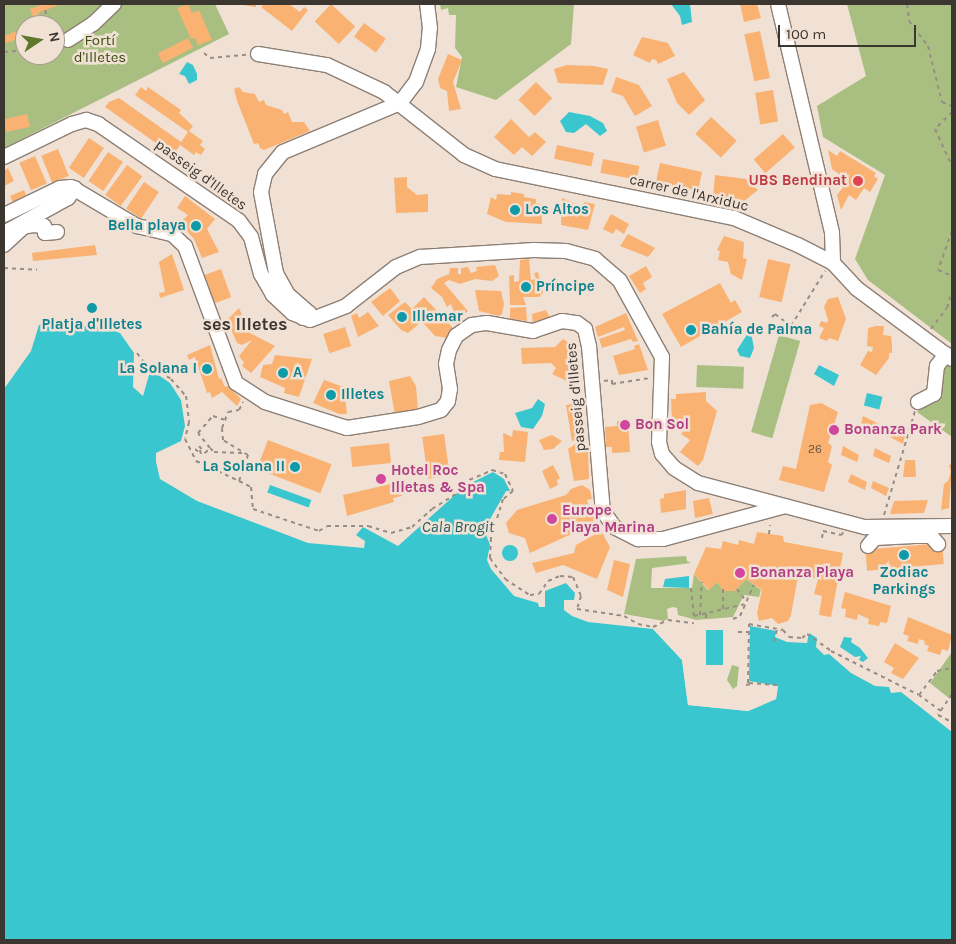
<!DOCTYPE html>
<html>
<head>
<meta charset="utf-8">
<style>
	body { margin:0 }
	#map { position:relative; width:956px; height:944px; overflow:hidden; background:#f0e1d4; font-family:Karla,sans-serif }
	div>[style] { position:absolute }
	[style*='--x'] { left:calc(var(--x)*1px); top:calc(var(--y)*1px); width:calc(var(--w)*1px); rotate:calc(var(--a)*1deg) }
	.green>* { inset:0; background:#a8bf81; transform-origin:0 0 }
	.water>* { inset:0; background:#3ac6cf; transform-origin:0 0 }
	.round { border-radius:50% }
	.pier>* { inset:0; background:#f0e1d4 }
	.building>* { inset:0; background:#f9b272; transform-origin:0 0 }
	.path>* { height:2px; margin-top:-1px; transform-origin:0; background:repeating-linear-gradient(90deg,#978d84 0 4px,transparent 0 8px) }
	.roads { filter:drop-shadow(1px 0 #8d7f74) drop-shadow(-1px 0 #8d7f74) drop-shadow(0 1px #8d7f74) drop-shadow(0 -1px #8d7f74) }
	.minor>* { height:14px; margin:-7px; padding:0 7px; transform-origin:7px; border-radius:7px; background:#fff }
	.dots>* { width:14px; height:14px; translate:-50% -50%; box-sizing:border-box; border:2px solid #f0e1d4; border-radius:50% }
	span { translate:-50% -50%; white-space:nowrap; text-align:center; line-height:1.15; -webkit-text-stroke:5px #f0e1d4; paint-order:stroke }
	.number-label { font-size:12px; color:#6b5541 }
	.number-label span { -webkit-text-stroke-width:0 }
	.park-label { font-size:15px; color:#3a4d0f }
	.street-label { font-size:15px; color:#3c3631 }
	.health-label { font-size:15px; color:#be3a42; font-weight:700 }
	.right { translate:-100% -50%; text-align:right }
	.culture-label { font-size:15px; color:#0d838f; font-weight:700 }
	.left { translate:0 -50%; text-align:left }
	.hotel-label { font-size:15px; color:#b23c85; font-weight:700 }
	.water-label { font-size:16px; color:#275e62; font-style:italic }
	.quarter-label { font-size:18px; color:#3c3631; font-weight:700 }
	.frame { position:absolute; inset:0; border:5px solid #3c3631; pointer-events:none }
	.north { position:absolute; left:15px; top:15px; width:50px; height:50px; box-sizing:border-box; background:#f0e1d4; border:1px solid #a89d93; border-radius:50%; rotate:78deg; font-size:14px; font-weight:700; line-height:20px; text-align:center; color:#3c3631 }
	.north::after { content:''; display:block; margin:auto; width:18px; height:22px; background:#5d782c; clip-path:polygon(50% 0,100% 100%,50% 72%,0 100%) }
	.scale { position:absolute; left:778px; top:25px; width:138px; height:22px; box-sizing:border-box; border:2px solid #3c3631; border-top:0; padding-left:6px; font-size:15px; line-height:18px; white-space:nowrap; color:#3c3631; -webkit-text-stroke:4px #f0e1d4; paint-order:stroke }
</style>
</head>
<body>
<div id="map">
	<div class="green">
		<div style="clip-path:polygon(evenodd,4px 4px,215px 4px,229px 34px,4px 148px,4px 4px,25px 25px,55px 25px,55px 55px,25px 55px,25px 25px)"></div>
		<div style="clip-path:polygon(440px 4px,574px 4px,571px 44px,496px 100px,456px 87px,462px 57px,455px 48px,456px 15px,449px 15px,448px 8px,441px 10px)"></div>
		<div style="clip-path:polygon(847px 4px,952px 4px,952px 344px,868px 280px,855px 259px,885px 175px,823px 137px,817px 106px,866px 76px)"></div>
		<div style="left:779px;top:335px;width:22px;height:101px;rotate:16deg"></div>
		<div style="clip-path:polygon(944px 362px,952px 368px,952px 437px,917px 412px)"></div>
		<div style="left:697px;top:365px;width:47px;height:22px;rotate:2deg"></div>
		<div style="clip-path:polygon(686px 556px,687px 561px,691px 563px,652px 568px,651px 588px,692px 588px,694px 574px,708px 590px,717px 582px,724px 591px,735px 591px,746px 579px,761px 590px,759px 597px,744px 595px,733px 617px,696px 620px,678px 615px,677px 608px,673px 607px,667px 609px,668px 618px,664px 621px,624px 614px,636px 559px)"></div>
		<div style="clip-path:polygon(952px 652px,952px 696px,950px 699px,930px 683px)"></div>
		<div style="clip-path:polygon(732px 665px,739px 667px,737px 686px,733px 689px,727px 680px)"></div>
	</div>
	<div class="water">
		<div style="clip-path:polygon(671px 4px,690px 4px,692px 22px,682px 25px,680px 16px)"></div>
		<div style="clip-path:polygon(187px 62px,193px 65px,197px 74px,197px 80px,189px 84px,185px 76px,179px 74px)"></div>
		<div style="clip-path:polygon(569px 112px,590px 116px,603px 123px,607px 131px,600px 136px,586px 124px,574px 133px,566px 132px,560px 121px)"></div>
		<div style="clip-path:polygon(49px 322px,107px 328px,120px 333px,134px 353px,133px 387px,143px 396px,149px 375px,157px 374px,170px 383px,181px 400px,185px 426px,181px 441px,156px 453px,156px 462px,160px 479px,197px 501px,308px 543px,364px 548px,365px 541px,356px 535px,363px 527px,398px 546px,465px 486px,493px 472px,504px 479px,510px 491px,506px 491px,489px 521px,492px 523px,490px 530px,485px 532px,490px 545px,487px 560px,491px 569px,514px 596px,538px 603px,539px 607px,545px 607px,545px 591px,566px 583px,575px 593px,574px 600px,564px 600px,564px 610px,572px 616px,588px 622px,653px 629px,682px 660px,688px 705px,748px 711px,776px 699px,778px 686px,749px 681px,750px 626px,776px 631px,775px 637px,787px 642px,807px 643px,809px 633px,817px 638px,816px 647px,824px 655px,829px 654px,851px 673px,875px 686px,889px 687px,891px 693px,901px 692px,952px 732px,952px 940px,4px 940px,4px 389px,31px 351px,39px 325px)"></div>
		<div style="clip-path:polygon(748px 333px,751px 333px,754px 348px,750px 358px,740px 356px,737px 350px)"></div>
		<div style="clip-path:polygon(819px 365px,839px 375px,834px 386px,814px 374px)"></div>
		<div style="left:867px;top:393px;width:16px;height:13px;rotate:14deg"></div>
		<div style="clip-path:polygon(538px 399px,545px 404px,542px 416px,533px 429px,521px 427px,515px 413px,532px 408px)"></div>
		<div style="left:270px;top:485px;width:44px;height:8px;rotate:20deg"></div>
		<div class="round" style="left:502px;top:545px;width:16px;height:16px"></div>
		<div style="clip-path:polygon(689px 576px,689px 588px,663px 587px,665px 579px)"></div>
		<div style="left:706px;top:630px;width:17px;height:35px"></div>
		<div style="clip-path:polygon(844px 637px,852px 638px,851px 642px,860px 648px,868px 658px,863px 662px,859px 660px,861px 656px,855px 657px,840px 647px)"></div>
	</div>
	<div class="pier">
		<div style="clip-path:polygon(655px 627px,685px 659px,690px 703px,730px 708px,756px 707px,774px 698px,775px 688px,765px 684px,778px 686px,776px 699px,748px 711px,688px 705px,682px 660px,653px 629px)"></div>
	</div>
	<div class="building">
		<div style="clip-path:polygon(44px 4px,61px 4px,38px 13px,43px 25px,36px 25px,30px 9px)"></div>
		<div style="clip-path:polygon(188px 4px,192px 13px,199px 10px,212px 40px,198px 45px,195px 38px,191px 39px,177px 8px)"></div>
		<div style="clip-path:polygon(236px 4px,256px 4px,256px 7px)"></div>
		<div style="clip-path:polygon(264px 4px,289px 4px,300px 12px,304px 7px,308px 10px,292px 31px,261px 7px)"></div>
		<div style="left:331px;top:4px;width:33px;height:24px;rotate:43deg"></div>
		<div style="clip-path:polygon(740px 4px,757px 4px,761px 18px,744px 22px)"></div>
		<div style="left:364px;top:23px;width:27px;height:17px;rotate:36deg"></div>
		<div style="clip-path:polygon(25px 28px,25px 36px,4px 44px,4px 36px)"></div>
		<div style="left:760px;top:31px;width:48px;height:16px;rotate:78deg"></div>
		<div style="clip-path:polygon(642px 37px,668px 43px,675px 56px,658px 64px,656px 60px,652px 59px,650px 63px,633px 55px)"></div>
		<div style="left:188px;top:38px;width:11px;height:34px;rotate:63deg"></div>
		<div style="clip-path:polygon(448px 54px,462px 60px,453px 82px,461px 109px,449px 111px,447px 91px,440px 88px,438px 79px)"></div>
		<div style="clip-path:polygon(567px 65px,594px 66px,608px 69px,603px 85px,558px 83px,554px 69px)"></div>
		<div style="clip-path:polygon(684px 72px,705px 100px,689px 115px,677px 103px,667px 79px)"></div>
		<div style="clip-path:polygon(616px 77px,639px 85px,652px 106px,635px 116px,623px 96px,611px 92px)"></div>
		<div style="left:536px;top:82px;width:23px;height:25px;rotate:45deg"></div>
		<div style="clip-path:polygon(141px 87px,146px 91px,148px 87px,181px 110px,179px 113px,193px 126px,189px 131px,203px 141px,200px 145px,205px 149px,201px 155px,196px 152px,194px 155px,180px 145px,173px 155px,105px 107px,109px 102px,119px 98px,181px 142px,188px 132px,135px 95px)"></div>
		<div style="clip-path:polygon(239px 87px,243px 92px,255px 94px,259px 102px,264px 100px,266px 105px,282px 110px,284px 114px,288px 112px,292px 122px,304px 122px,310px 131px,264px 150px,260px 148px,258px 143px,254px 144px,237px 101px,234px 89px)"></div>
		<div style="left:773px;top:90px;width:32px;height:18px;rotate:81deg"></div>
		<div style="left:27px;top:114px;width:13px;height:24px;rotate:77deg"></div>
		<div style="left:711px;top:117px;width:35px;height:23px;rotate:43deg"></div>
		<div style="clip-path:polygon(511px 119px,529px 137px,535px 132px,546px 142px,532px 156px,522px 147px,514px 155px,494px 137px)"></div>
		<div style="left:658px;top:120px;width:27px;height:23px;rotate:73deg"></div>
		<div style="left:783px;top:134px;width:18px;height:39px;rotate:49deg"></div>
		<div style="left:89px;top:138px;width:18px;height:36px;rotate:34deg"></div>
		<div style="left:557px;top:145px;width:38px;height:14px;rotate:12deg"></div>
		<div style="left:58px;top:149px;width:29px;height:18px;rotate:68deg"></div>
		<div style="clip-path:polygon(828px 150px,837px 156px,840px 151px,876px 173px,874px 176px,878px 179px,870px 192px,864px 188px,856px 200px,849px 195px,841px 210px,837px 195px,844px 186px,838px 182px,842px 176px,832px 169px)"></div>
		<div style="left:108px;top:152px;width:18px;height:35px;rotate:34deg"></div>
		<div style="left:35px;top:156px;width:30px;height:17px;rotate:67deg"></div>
		<div style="left:603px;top:159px;width:37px;height:14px;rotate:11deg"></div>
		<div style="left:660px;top:163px;width:43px;height:19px;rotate:12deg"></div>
		<div style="left:127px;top:165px;width:19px;height:37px;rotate:36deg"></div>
		<div style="clip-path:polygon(8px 168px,14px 181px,4px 186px,4px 171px)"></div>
		<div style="clip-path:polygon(715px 175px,746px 179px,758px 190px,743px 202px,713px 198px)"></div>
		<div style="clip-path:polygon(407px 177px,407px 187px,417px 195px,428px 194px,428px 212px,396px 213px,394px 178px)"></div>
		<div style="left:144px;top:182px;width:18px;height:32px;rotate:34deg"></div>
		<div style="clip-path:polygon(24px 190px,26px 195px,13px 202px,10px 196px)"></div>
		<div style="clip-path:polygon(511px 192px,524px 194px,524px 197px,536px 199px,536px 203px,541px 204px,542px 224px,506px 222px,487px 214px,491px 197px,496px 200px,497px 194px,511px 195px)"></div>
		<div style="clip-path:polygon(185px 196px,215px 219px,207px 229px,219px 252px,202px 258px,194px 239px,180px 223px,188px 215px,177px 208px)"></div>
		<div style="clip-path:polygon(562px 198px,583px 207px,584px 202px,595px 204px,588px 230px,561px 225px)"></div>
		<div style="clip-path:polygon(611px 214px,629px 224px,624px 234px,616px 229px,613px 234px,603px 229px)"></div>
		<div style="clip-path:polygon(628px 234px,655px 248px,648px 257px,620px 246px)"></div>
		<div style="clip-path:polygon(724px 236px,744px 242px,743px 258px,747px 259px,742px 280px,731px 274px,728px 262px,718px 260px,720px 251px,717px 250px)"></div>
		<div style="clip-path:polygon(95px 245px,97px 255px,33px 261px,32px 253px)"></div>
		<div style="clip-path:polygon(172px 254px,184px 290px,160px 298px,159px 293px,165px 292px,159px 262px)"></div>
		<div style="clip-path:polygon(529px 259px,531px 280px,536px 279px,534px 273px,538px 272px,543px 293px,539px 297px,523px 297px,526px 305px,510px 305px,509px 276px,514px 275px,514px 282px,519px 281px,520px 260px)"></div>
		<div style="left:768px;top:259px;width:23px;height:39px;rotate:13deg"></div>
		<div style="clip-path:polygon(495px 265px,499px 276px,492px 281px,475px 279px,460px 284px,449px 280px,444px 283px,468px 311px,464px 314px,462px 311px,455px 315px,451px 304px,447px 307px,442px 297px,431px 288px,437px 279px,449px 274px,450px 268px,458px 268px,458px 274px,461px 274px,461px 268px,468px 267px,471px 273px,477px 271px,476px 267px)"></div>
		<div style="clip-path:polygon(646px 266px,652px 277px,643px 283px,646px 289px,640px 293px,629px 276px)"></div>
		<div style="left:221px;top:269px;width:30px;height:20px;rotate:70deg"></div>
		<div style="clip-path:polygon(720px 283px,731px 303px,735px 300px,742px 312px,681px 347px,662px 314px)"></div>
		<div style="clip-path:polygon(390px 288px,400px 301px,383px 316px,371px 302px)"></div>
		<div style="clip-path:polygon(475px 290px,501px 291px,504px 304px,502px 314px,499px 316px,479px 311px)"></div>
		<div style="clip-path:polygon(424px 297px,453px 328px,447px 338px,435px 336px,416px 315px,413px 318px,419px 324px,408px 333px,401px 330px,388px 315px,405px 302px,412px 309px)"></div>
		<div style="clip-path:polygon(838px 297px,846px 319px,838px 341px,829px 338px,827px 341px,819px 338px,824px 328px,819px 326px,821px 321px,827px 323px,828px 320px,824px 307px,828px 299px)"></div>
		<div style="clip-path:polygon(526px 307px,527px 321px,510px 319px,510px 308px)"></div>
		<div style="clip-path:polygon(239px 308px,250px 333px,275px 346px,251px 373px,242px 366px,244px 363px,239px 356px,252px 340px,242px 345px,237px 343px,227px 320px)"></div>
		<div style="clip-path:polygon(546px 310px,550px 318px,533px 324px,532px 314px)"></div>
		<div style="clip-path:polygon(368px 312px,379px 326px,358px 337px,351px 316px,357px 313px,359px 318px)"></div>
		<div style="clip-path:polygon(626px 313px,638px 341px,633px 342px,631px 339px,602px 348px,599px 339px,625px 330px,624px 327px,598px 337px,595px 327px)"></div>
		<div style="clip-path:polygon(876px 326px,884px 326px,883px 335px,891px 336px,892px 345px,892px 353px,889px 353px,889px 358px,876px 375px,860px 365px,868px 351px,872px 352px,873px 347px,867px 346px,868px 328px)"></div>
		<div style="left:345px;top:327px;width:20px;height:23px;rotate:72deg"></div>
		<div style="clip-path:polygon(563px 339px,572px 345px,568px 361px,572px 363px,573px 384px,552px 374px,556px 368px,551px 363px,522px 364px,521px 348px,555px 347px)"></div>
		<div style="clip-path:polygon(639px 344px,648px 370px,619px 375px,613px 356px,635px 349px,634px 346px)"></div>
		<div style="clip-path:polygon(210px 345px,219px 379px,221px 378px,225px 387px,228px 386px,241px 399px,237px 406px,222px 392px,212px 398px,210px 392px,207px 393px,195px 357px,189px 360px,187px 355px)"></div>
		<div style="clip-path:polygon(275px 355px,312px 359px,299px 397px,284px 393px,285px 388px,260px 377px,263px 365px,272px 364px)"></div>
		<div style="clip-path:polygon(410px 376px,416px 386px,418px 411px,395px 415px,389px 381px)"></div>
		<div style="clip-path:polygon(324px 380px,344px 387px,347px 414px,339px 414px,313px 403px)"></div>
		<div style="clip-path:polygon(706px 392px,706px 401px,717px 411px,703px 460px,698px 466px,680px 452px,690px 440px,681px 434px,688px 426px,672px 421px,671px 399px,676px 399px,676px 394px)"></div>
		<div style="clip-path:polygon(579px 403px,583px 439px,572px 441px,566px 405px)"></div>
		<div style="clip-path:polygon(821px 403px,838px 412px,828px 443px,832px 446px,828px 462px,832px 465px,824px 492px,779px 480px,783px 466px,796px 469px,810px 405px)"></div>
		<div style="clip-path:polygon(863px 416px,879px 424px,877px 432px,861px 424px)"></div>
		<div style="clip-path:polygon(617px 421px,628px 421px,630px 452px,612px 453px,612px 447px,606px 447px,605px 427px,617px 426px)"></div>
		<div style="clip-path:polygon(890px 424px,906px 432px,903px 444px,886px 435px)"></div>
		<div style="clip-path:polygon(513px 430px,528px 432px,525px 462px,499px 460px,500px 452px,504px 452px,503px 433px,512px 437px)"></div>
		<div style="left:444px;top:434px;width:42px;height:22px;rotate:82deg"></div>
		<div style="clip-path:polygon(552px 435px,562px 441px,553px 449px,544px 450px,539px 440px)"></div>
		<div style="left:268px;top:440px;width:68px;height:31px;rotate:21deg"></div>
		<div style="clip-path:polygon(580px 441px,588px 450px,589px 479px,574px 481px,568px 449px)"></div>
		<div style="left:389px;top:443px;width:20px;height:39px;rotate:84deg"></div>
		<div style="clip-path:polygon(843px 446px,859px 455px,857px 462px,841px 455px)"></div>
		<div style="clip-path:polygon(875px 448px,891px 456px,889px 463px,873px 456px)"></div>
		<div style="clip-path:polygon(905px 460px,915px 460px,916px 477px,903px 477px)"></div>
		<div style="clip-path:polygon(952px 464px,949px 508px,941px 510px,944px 484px,948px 481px,951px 472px,949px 465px)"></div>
		<div style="clip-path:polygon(553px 465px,560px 478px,557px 480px,558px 485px,550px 489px,542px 471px)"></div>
		<div style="clip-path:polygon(851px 474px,867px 482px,865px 490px,848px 482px)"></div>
		<div style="clip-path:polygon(873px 481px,889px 488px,886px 496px,871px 488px)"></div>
		<div style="clip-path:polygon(399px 482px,402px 496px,393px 498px,394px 502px,347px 516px,343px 495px)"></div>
		<div style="clip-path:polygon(582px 485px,590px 490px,592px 499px,587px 500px,589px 507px,593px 506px,596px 519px,589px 526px,530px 553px,525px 538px,509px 533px,506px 523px,517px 510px,566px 495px,571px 489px)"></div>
		<div style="clip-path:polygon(686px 490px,686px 509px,661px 513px,660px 499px,664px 498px,664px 494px)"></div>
		<div style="clip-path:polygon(709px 498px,713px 514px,695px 518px,693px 501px)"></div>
		<div style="clip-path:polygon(928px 500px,924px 513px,890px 514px,894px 501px)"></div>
		<div style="clip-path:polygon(601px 531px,610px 547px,597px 579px,563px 565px,536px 573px,532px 563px,574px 553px,576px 545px)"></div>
		<div style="clip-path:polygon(757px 532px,783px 536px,784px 542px,843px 553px,831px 617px,819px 615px,822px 596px,814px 594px,818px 579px,798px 576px,791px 615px,788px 621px,778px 624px,772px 618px,759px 621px,757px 613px,762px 590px,746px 579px,735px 591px,724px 591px,717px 582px,709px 590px,694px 574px,706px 547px,721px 549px,723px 541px,738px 545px,739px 540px,754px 544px)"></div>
		<div style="left:942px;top:543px;width:21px;height:77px;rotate:85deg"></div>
		<div style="clip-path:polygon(614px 560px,630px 564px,623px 597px,607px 590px)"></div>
		<div style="clip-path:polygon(845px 592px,891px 606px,887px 623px,880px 622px,879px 626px,868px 624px,869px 619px,858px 614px,857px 620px,845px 617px,846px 609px,841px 608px)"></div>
		<div style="clip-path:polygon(908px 617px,952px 635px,948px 651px,942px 649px,940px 655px,927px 651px,929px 646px,924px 644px,925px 641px,919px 639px,918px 644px,907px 641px,909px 636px,903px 634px)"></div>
		<div style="clip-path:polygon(895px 643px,919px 658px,903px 679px,891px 673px,894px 668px,884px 662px)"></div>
	</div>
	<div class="path">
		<div style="--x:907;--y:4;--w:17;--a:83"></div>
		<div style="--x:909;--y:21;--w:31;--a:53"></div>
		<div style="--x:928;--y:46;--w:58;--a:76"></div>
		<div style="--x:942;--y:102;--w:11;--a:22"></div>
		<div style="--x:45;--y:10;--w:16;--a:75"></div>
		<div style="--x:4;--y:52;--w:21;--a:-5"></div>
		<div style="--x:204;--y:53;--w:8;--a:40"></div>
		<div style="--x:210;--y:58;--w:36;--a:-5"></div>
		<div style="--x:952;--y:112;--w:24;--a:135"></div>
		<div style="--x:935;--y:129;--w:41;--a:65.3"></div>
		<div style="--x:952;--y:231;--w:41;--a:109.7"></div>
		<div style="--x:938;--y:270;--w:15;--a:23"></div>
		<div style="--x:4;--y:268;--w:33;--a:3"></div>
		<div style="--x:772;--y:317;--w:4;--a:-45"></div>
		<div style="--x:775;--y:314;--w:20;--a:37"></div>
		<div style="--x:791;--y:326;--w:65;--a:-58.3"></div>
		<div style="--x:931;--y:329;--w:26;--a:-53"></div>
		<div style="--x:947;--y:308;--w:19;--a:-74"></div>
		<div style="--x:137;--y:353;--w:21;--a:53"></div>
		<div style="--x:150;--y:370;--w:4;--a:-34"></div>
		<div style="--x:153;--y:368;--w:21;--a:31"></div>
		<div style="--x:171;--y:379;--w:23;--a:49"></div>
		<div style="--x:186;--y:396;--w:26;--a:83"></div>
		<div style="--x:189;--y:422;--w:17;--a:103"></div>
		<div style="--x:185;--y:439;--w:25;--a:63"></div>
		<div style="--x:196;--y:461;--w:47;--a:24.9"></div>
		<div style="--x:239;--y:481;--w:28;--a:-71"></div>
		<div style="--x:248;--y:455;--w:29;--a:-149"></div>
		<div style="--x:223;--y:440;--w:12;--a:-95"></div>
		<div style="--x:222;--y:428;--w:17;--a:-69"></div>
		<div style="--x:228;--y:412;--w:11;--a:-10"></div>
		<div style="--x:239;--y:410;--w:9;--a:-63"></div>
		<div style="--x:604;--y:381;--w:8;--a:-7"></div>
		<div style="--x:612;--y:380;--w:4;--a:90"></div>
		<div style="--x:612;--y:384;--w:38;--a:-9"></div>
		<div style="--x:210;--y:448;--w:6;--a:45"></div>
		<div style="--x:214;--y:452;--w:28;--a:2"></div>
		<div style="--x:195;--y:449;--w:8;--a:40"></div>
		<div style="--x:201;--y:454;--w:8;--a:-104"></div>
		<div style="--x:199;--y:446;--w:9;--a:49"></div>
		<div style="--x:205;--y:453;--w:7;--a:-45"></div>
		<div style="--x:210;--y:448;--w:19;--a:-129"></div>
		<div style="--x:198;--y:433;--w:23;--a:-49"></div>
		<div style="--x:213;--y:416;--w:13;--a:18"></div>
		<div style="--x:239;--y:481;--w:13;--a:27"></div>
		<div style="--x:251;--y:487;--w:22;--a:85"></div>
		<div style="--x:253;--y:509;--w:70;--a:18.4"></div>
		<div style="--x:319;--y:531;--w:9;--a:-32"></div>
		<div style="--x:327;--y:526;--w:41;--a:0"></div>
		<div style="--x:368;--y:526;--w:24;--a:17"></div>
		<div style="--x:391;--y:533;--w:22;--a:-16"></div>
		<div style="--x:412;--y:527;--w:27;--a:-42"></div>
		<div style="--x:432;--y:509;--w:36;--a:-32"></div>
		<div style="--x:462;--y:490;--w:7;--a:-90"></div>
		<div style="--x:462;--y:483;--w:33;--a:-23"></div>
		<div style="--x:492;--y:470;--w:14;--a:17"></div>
		<div style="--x:505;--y:474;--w:19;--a:65"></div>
		<div style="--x:513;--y:491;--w:13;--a:141"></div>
		<div style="--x:503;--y:499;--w:41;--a:107.1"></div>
		<div style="--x:491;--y:538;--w:20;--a:93"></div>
		<div style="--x:490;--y:558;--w:26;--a:54"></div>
		<div style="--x:505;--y:579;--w:30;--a:33"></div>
		<div style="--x:530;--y:595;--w:9;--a:-6"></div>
		<div style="--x:539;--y:594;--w:16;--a:-55"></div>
		<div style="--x:548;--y:581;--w:13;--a:-23"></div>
		<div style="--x:560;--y:576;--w:13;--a:4"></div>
		<div style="--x:573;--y:577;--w:21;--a:67"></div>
		<div style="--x:581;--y:596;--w:14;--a:107"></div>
		<div style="--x:577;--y:609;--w:48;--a:8.5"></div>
		<div style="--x:624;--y:616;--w:16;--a:30"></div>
		<div style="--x:638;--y:624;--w:15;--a:11"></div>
		<div style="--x:653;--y:627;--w:17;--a:-25"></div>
		<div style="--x:668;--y:620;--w:26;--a:7"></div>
		<div style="--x:884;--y:515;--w:109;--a:-73.4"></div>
		<div style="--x:769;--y:534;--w:9;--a:-84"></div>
		<div style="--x:822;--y:538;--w:7;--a:-82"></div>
		<div style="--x:823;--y:531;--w:19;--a:12"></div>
		<div style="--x:842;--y:535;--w:3;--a:-72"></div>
		<div style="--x:691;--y:588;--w:28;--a:84"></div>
		<div style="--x:694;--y:616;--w:52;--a:-13.2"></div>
		<div style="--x:737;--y:589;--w:15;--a:53"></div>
		<div style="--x:723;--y:609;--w:20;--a:-90"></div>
		<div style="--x:706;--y:614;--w:5;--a:90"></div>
		<div style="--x:700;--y:615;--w:33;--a:-87"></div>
		<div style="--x:733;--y:619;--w:8;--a:-23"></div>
		<div style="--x:740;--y:616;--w:34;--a:-66"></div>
		<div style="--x:738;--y:632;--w:10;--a:0"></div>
		<div style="--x:774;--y:642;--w:13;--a:-77"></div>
		<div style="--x:746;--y:685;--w:6;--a:-9"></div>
		<div style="--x:777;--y:685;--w:29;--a:-176"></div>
		<div style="--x:748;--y:683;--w:59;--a:-89"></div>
		<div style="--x:749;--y:624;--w:35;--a:10"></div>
		<div style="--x:783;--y:630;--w:9;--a:49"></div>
		<div style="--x:789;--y:637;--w:13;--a:4"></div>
		<div style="--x:802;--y:638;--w:6;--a:-39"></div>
		<div style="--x:807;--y:634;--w:29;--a:35"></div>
		<div style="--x:831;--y:651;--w:98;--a:26.6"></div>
		<div style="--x:952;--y:694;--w:25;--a:124"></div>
		<div style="--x:938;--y:715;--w:16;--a:27"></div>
		<div style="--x:941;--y:711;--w:27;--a:-144"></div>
		<div style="--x:919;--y:695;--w:30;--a:-53"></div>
		<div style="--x:937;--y:671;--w:15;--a:-11"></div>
	</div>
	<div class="roads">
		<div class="minor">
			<div style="--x:778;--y:4;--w:235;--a:76.7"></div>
			<div style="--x:832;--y:233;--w:30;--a:88"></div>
			<div style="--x:68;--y:40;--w:30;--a:-33"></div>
			<div style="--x:93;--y:24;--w:29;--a:-44"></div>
			<div style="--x:258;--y:54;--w:70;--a:9.1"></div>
			<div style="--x:327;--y:65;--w:63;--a:25.3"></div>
			<div style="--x:384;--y:92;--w:102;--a:38.2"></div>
			<div style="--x:464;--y:155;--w:34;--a:24"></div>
			<div style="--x:495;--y:169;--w:244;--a:11.6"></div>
			<div style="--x:734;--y:218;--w:69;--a:22.9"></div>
			<div style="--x:798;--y:245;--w:39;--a:27"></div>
			<div style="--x:833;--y:263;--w:34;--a:47"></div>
			<div style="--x:856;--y:288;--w:119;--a:36.5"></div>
			<div style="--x:4;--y:157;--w:76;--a:-25.9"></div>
			<div style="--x:72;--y:124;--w:15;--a:-16"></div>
			<div style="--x:86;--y:120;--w:13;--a:18"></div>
			<div style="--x:98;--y:124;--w:171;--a:34.5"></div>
			<div style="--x:239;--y:221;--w:20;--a:53"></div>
			<div style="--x:251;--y:237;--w:38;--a:75"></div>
			<div style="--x:261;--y:274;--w:24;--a:60"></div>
			<div style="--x:273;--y:295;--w:26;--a:43"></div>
			<div style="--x:292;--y:313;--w:19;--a:21"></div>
			<div style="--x:310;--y:320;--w:39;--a:-21"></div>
			<div style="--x:346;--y:306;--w:63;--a:-38"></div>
			<div style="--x:396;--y:267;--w:26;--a:-23"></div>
			<div style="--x:420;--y:257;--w:114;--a:-3.5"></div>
			<div style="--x:534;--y:250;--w:32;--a:2"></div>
			<div style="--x:566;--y:251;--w:30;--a:15"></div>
			<div style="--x:595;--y:259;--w:33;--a:41"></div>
			<div style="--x:620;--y:281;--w:87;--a:61.1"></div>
			<div style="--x:662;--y:357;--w:85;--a:92"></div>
			<div style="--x:659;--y:442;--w:12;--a:76"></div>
			<div style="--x:662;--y:454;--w:18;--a:49"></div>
			<div style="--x:674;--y:468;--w:28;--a:32"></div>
			<div style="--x:698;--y:483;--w:173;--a:14.8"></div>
			<div style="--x:865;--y:527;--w:87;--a:-0.7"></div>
			<div style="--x:4;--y:215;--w:62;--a:-25.7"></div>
			<div style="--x:60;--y:188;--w:11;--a:-5"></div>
			<div style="--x:71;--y:187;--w:77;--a:30.6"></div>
			<div style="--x:137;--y:226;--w:36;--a:13"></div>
			<div style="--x:172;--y:234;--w:18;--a:43"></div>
			<div style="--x:185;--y:246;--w:146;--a:69.6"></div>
			<div style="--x:236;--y:383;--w:35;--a:33"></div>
			<div style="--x:265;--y:402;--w:86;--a:17.6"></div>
			<div style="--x:347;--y:428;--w:72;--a:-8.8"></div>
			<div style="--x:418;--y:417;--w:24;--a:-17"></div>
			<div style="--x:441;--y:410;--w:11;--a:-52"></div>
			<div style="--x:448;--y:401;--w:12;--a:-81"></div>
			<div style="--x:450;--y:389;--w:25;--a:-99"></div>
			<div style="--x:446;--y:364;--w:14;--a:-78"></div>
			<div style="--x:449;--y:350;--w:16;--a:-63"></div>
			<div style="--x:456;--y:336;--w:19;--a:-35"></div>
			<div style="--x:472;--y:325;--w:15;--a:-8"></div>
			<div style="--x:487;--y:323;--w:47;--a:9.9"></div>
			<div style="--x:533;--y:331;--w:31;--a:-19"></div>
			<div style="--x:562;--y:321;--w:15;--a:8"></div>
			<div style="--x:577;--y:323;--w:10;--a:37"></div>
			<div style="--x:585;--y:329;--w:17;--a:77"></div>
			<div style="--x:589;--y:346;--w:166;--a:85.2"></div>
			<div style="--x:603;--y:511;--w:19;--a:55"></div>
			<div style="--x:614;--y:527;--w:27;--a:27"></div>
			<div style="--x:638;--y:539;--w:25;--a:0"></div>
			<div style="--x:663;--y:539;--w:126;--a:-15.1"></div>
			<div style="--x:4;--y:233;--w:73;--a:-28.7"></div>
			<div style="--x:68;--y:198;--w:12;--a:-55"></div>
			<div style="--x:4;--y:245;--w:26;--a:-43"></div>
			<div style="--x:23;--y:227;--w:10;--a:-11"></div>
			<div style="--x:33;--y:225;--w:11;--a:5"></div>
			<div style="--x:44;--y:226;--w:7;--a:82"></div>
			<div style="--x:45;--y:233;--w:12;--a:-5"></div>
			<div style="--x:303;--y:318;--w:8;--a:-40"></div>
			<div style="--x:309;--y:313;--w:28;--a:-139"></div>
			<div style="--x:288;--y:295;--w:25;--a:-119"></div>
			<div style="--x:276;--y:273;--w:82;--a:-100.5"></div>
			<div style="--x:261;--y:192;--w:18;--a:-77"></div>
			<div style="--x:265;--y:174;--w:28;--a:-51"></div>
			<div style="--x:283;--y:152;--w:127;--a:-22.7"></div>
			<div style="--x:400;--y:103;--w:26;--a:-53"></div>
			<div style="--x:416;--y:82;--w:35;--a:-70"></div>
			<div style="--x:428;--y:49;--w:21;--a:-85"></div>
			<div style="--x:430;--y:28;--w:24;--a:-97"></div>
			<div style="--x:918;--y:402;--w:18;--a:-27"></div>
			<div style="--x:934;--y:394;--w:28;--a:-84"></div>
			<div style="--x:937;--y:366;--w:15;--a:-53"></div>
			<div style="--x:868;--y:546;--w:11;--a:-49"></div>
			<div style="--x:875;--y:538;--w:39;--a:-3"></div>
			<div style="--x:914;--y:536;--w:17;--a:0"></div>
			<div style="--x:931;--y:536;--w:11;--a:49"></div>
		</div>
	</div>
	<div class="dots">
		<div style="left:858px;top:181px;background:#e0444e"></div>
		<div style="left:515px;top:210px;background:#0f9aa8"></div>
		<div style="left:196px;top:226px;background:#0f9aa8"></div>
		<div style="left:526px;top:287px;background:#0f9aa8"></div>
		<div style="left:92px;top:308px;background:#0f9aa8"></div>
		<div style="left:402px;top:317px;background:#0f9aa8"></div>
		<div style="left:691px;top:330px;background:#0f9aa8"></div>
		<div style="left:207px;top:369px;background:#0f9aa8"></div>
		<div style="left:283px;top:373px;background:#0f9aa8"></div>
		<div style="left:331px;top:395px;background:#0f9aa8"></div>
		<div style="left:625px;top:425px;background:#d1479c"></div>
		<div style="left:834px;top:430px;background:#d1479c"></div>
		<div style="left:295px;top:467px;background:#0f9aa8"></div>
		<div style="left:381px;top:479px;background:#d1479c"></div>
		<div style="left:552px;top:519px;background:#d1479c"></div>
		<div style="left:904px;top:555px;background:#0f9aa8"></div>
		<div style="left:740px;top:573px;background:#d1479c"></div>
	</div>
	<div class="number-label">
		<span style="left:815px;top:450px">26</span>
	</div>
	<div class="park-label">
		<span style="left:100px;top:49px">Fortí<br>d'Illetes</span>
	</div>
	<div class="street-label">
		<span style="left:201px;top:175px;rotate:36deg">passeig d'Illetes</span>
		<span style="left:689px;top:193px;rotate:13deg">carrer de l'Arxiduc</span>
		<span style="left:576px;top:397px;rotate:-95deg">passeig d'Illetes</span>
	</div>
	<div class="health-label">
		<span class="right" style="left:847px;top:181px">UBS Bendinat</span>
	</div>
	<div class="culture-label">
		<span class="left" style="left:525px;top:210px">Los Altos</span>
		<span class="right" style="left:186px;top:226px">Bella playa</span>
		<span class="left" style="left:536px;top:287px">Príncipe</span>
		<span class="left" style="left:412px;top:317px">Illemar</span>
		<span style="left:92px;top:325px">Platja d'Illetes</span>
		<span class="left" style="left:701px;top:330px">Bahía de Palma</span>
		<span class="right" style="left:197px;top:369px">La Solana I</span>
		<span class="left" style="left:293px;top:373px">A</span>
		<span class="left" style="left:341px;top:395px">Illetes</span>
		<span class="right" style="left:285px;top:467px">La Solana II</span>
		<span style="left:904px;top:581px">Zodiac<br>Parkings</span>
	</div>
	<div class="hotel-label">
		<span class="left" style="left:635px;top:425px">Bon Sol</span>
		<span class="left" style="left:844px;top:430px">Bonanza Park</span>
		<span class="left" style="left:391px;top:479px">Hotel Roc<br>Illetas &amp; Spa</span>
		<span class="left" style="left:562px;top:519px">Europe<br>Playa Marina</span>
		<span class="left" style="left:750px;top:573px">Bonanza Playa</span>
	</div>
	<div class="water-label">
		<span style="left:458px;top:527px">Cala Brogit</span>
	</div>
	<div class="quarter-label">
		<span style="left:245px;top:324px">ses Illetes</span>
	</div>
	<div class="frame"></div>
	<div class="north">N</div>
	<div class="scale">100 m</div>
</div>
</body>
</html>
